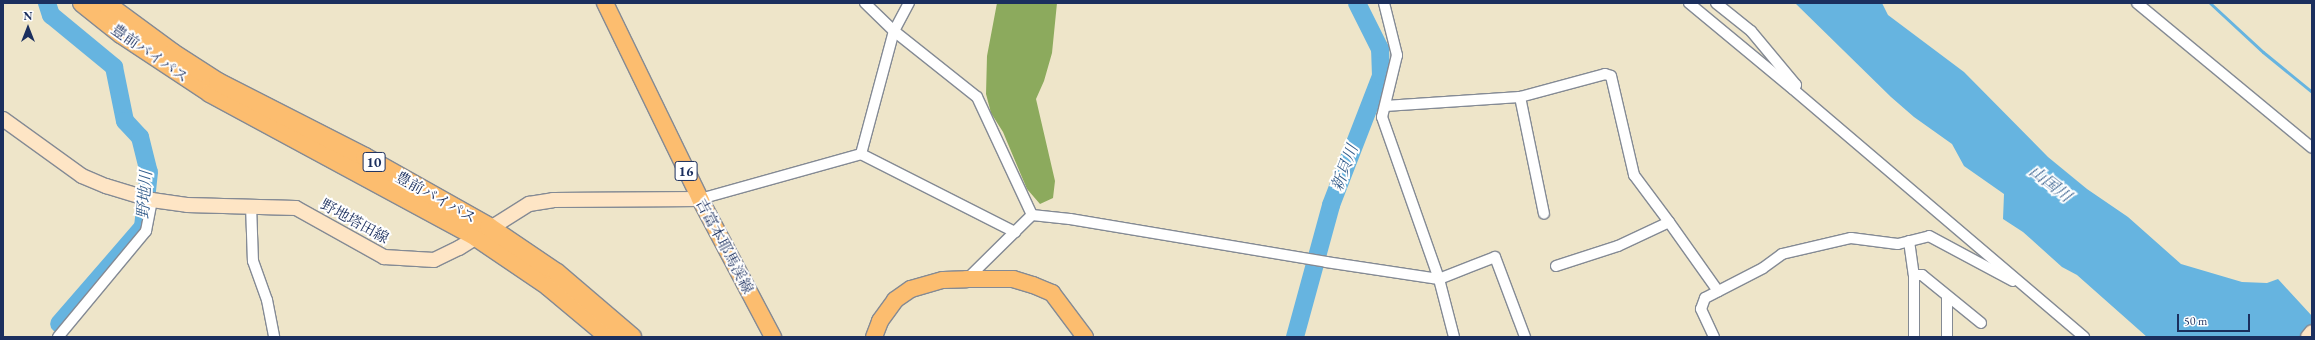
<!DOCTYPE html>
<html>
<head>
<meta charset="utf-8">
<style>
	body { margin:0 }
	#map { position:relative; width:2315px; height:340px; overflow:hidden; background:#eee5c9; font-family:"EB Garamond","Noto Serif JP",serif }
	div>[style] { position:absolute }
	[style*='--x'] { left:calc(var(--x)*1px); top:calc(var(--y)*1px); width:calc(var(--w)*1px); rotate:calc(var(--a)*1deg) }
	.forest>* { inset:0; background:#8caa5d }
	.water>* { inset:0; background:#66b4e0 }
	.stream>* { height:3px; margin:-1.5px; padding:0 1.5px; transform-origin:1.5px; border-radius:1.5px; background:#66b4e0 }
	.river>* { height:18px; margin:-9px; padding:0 9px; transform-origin:9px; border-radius:9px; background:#66b4e0 }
	.roads { filter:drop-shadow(1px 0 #848a94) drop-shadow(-1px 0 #848a94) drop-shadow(0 1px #848a94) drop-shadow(0 -1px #848a94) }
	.street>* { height:10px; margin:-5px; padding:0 5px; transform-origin:5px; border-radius:5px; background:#fff }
	.secondary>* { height:14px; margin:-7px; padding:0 7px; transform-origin:7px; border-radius:7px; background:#fee5c5 }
	.primary>* { height:16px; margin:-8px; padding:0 8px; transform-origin:8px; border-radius:8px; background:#fcbd6f }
	.highway>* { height:18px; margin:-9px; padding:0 9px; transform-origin:9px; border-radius:9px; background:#fcbd6f }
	span { translate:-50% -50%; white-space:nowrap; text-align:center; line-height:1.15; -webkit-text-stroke:4px #fff; paint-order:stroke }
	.shield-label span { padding:1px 3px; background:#fff; border:1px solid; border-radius:3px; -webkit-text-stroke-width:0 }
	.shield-label { font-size:14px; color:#1b2f5e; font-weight:700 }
	.street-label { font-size:15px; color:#1b2f5e }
	.water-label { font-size:16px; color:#355e8c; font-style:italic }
	.frame { position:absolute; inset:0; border:4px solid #1b2f5e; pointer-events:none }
	.north { position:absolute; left:8px; top:8px; width:40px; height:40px; -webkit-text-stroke:3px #fff; paint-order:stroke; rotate:0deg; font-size:11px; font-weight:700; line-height:16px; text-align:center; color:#1b2f5e }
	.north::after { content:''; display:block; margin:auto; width:14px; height:18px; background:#1b2f5e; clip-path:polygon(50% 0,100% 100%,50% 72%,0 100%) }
	.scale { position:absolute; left:2177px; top:314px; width:73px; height:18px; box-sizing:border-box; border:2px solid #1b2f5e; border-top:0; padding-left:5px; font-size:12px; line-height:14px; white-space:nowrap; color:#1b2f5e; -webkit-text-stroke:3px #fff; paint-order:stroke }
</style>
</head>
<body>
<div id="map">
	<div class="forest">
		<div style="clip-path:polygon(997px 3px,1057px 3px,1052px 53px,1044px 81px,1036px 99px,1055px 181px,1053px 198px,1040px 204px,1027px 189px,1003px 132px,991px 113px,986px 94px,987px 56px)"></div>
	</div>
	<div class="water">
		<div style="clip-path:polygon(1795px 3px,1882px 3px,1888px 15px,1964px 72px,2048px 157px,2087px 189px,2128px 217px,2181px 264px,2242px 282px,2267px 283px,2278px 279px,2312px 316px,2312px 337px,2147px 337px,2077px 275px,2062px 267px,2023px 232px,2003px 219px,2004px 194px,1964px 166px,1952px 144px,1914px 117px,1891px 97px)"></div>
	</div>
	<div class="stream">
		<div style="--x:2210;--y:3;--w:72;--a:42.8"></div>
		<div style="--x:2263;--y:52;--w:63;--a:39.2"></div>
	</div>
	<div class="river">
		<div style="--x:47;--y:3;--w:13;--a:72"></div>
		<div style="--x:51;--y:15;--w:82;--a:39.5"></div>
		<div style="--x:114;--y:67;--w:55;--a:78.5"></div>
		<div style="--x:125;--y:121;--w:22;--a:47"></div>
		<div style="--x:140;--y:137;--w:36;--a:76"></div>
		<div style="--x:149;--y:172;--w:55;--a:96.2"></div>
		<div style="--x:143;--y:227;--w:128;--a:130.9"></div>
		<div style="--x:1295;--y:337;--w:137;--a:-74.7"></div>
		<div style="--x:1331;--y:205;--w:138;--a:-68.8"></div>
		<div style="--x:1381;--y:76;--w:27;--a:-92"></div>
		<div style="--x:1380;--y:49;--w:51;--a:-116.6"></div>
	</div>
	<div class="roads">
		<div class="street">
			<div style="--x:865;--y:3;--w:40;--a:44"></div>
			<div style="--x:894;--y:31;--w:106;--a:38.5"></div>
			<div style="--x:977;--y:97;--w:130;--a:65"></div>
			<div style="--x:1384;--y:3;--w:54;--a:76"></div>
			<div style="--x:1397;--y:55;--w:64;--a:103.6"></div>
			<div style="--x:1382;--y:117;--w:172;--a:70.6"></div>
			<div style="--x:1439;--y:279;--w:60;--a:75.5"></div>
			<div style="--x:1689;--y:3;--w:135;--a:39.6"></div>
			<div style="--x:1716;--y:3;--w:45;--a:38.7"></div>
			<div style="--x:1751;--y:31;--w:70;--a:50.2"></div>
			<div style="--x:1796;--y:85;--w:5;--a:112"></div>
			<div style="--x:1794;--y:90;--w:381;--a:40.4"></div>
			<div style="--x:2137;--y:3;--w:227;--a:39.6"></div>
			<div style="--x:1520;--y:97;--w:119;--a:78.4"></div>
			<div style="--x:1385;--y:106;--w:135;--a:-3.8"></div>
			<div style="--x:1520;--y:97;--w:88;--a:-15.1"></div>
			<div style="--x:1605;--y:74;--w:6;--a:18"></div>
			<div style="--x:1611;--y:76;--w:102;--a:76.9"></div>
			<div style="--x:1634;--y:175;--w:59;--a:53.3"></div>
			<div style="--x:861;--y:154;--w:127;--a:-75"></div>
			<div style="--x:894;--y:31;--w:32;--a:-62"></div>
			<div style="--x:700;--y:199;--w:167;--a:-15.6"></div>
			<div style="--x:861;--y:154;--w:173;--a:26.9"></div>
			<div style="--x:251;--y:205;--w:56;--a:88"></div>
			<div style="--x:253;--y:261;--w:41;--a:70.3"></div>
			<div style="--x:267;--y:300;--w:38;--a:79"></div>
			<div style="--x:1909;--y:241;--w:34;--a:82"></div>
			<div style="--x:1914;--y:275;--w:62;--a:90"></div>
			<div style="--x:1556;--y:266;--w:65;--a:-17.9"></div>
			<div style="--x:1618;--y:246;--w:56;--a:-25.2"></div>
			<div style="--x:1669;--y:222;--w:85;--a:54.6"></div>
			<div style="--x:1914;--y:275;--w:8;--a:0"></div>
			<div style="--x:1922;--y:275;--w:76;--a:39.1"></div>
			<div style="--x:967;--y:279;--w:91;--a:-44.6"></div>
			<div style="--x:1032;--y:215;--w:38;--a:6"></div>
			<div style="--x:1070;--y:219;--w:260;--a:9.5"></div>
			<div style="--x:1326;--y:262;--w:114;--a:8.6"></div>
			<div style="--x:1439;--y:279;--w:60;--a:-21.4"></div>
			<div style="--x:1495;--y:257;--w:85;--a:69.4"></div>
			<div style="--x:58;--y:337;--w:138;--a:-50.3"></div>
			<div style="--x:146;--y:231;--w:32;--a:-79"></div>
			<div style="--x:1714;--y:337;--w:31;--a:-115"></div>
			<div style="--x:1701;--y:309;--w:12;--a:-70"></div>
			<div style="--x:1705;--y:298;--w:65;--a:-27.3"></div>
			<div style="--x:1763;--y:268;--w:24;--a:-36"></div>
			<div style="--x:1782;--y:254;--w:71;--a:-13.1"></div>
			<div style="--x:1851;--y:238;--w:47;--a:7.3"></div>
			<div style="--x:1898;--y:244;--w:32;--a:-14"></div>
			<div style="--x:1929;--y:236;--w:95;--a:28.2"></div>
			<div style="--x:1947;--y:337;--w:41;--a:-90"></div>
		</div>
		<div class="secondary">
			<div style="--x:3;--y:119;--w:97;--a:35.8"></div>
			<div style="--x:82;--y:176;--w:26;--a:23"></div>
			<div style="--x:106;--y:186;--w:48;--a:16.9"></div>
			<div style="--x:152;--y:200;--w:35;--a:8"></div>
			<div style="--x:187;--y:205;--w:109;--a:1.6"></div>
			<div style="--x:296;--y:208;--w:101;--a:29.1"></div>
			<div style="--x:384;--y:257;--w:50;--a:3.4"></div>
			<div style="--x:434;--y:260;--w:28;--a:-26"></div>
			<div style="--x:459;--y:248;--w:83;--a:-32.2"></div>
			<div style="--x:529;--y:204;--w:24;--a:-9"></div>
			<div style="--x:553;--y:200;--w:147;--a:-0.4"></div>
			<div style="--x:2308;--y:337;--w:6;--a:-51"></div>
		</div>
		<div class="primary">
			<div style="--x:605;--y:3;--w:218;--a:64.1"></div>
			<div style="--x:700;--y:199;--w:156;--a:62.1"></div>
			<div style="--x:874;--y:337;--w:17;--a:-69"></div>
			<div style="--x:880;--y:321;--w:26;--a:-54"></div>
			<div style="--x:895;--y:300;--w:19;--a:-35"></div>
			<div style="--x:911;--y:289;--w:33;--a:-16"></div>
			<div style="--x:943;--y:280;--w:24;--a:-2"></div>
			<div style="--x:967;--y:279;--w:46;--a:0"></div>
			<div style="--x:1013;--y:279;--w:21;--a:17"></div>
			<div style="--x:1033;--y:285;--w:21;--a:23"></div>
			<div style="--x:1052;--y:293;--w:55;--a:53.1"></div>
		</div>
		<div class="highway">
			<div style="--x:82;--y:3;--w:50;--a:38.5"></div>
			<div style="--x:121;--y:34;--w:107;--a:33.5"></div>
			<div style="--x:210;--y:93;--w:302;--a:28.4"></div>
			<div style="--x:476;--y:237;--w:87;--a:34.2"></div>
			<div style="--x:548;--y:286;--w:80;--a:39.9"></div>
			<div style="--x:105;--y:3;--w:84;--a:36.3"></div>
			<div style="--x:173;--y:53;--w:54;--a:32.8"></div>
			<div style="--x:218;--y:82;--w:165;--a:27"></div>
			<div style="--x:365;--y:157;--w:142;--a:29.4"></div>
			<div style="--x:489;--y:227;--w:82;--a:34.1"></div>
			<div style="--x:557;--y:273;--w:99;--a:40.5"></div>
		</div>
	</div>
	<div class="shield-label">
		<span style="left:374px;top:162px">10</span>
		<span style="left:686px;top:171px">16</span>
	</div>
	<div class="street-label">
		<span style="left:150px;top:53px;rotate:35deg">豊前バイパス</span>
		<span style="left:436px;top:197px;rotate:29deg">豊前バイパス</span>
		<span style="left:355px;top:221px;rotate:29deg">野地塔田線</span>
		<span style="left:725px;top:246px;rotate:62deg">吉富本耶馬渓線</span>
	</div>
	<div class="water-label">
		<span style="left:1345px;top:168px;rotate:-69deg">新貝川</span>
		<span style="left:2050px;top:184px;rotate:38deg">山国川</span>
		<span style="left:145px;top:195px;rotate:-86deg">野地川</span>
	</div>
	<div class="frame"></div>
	<div class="north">N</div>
	<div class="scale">50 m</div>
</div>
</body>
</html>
